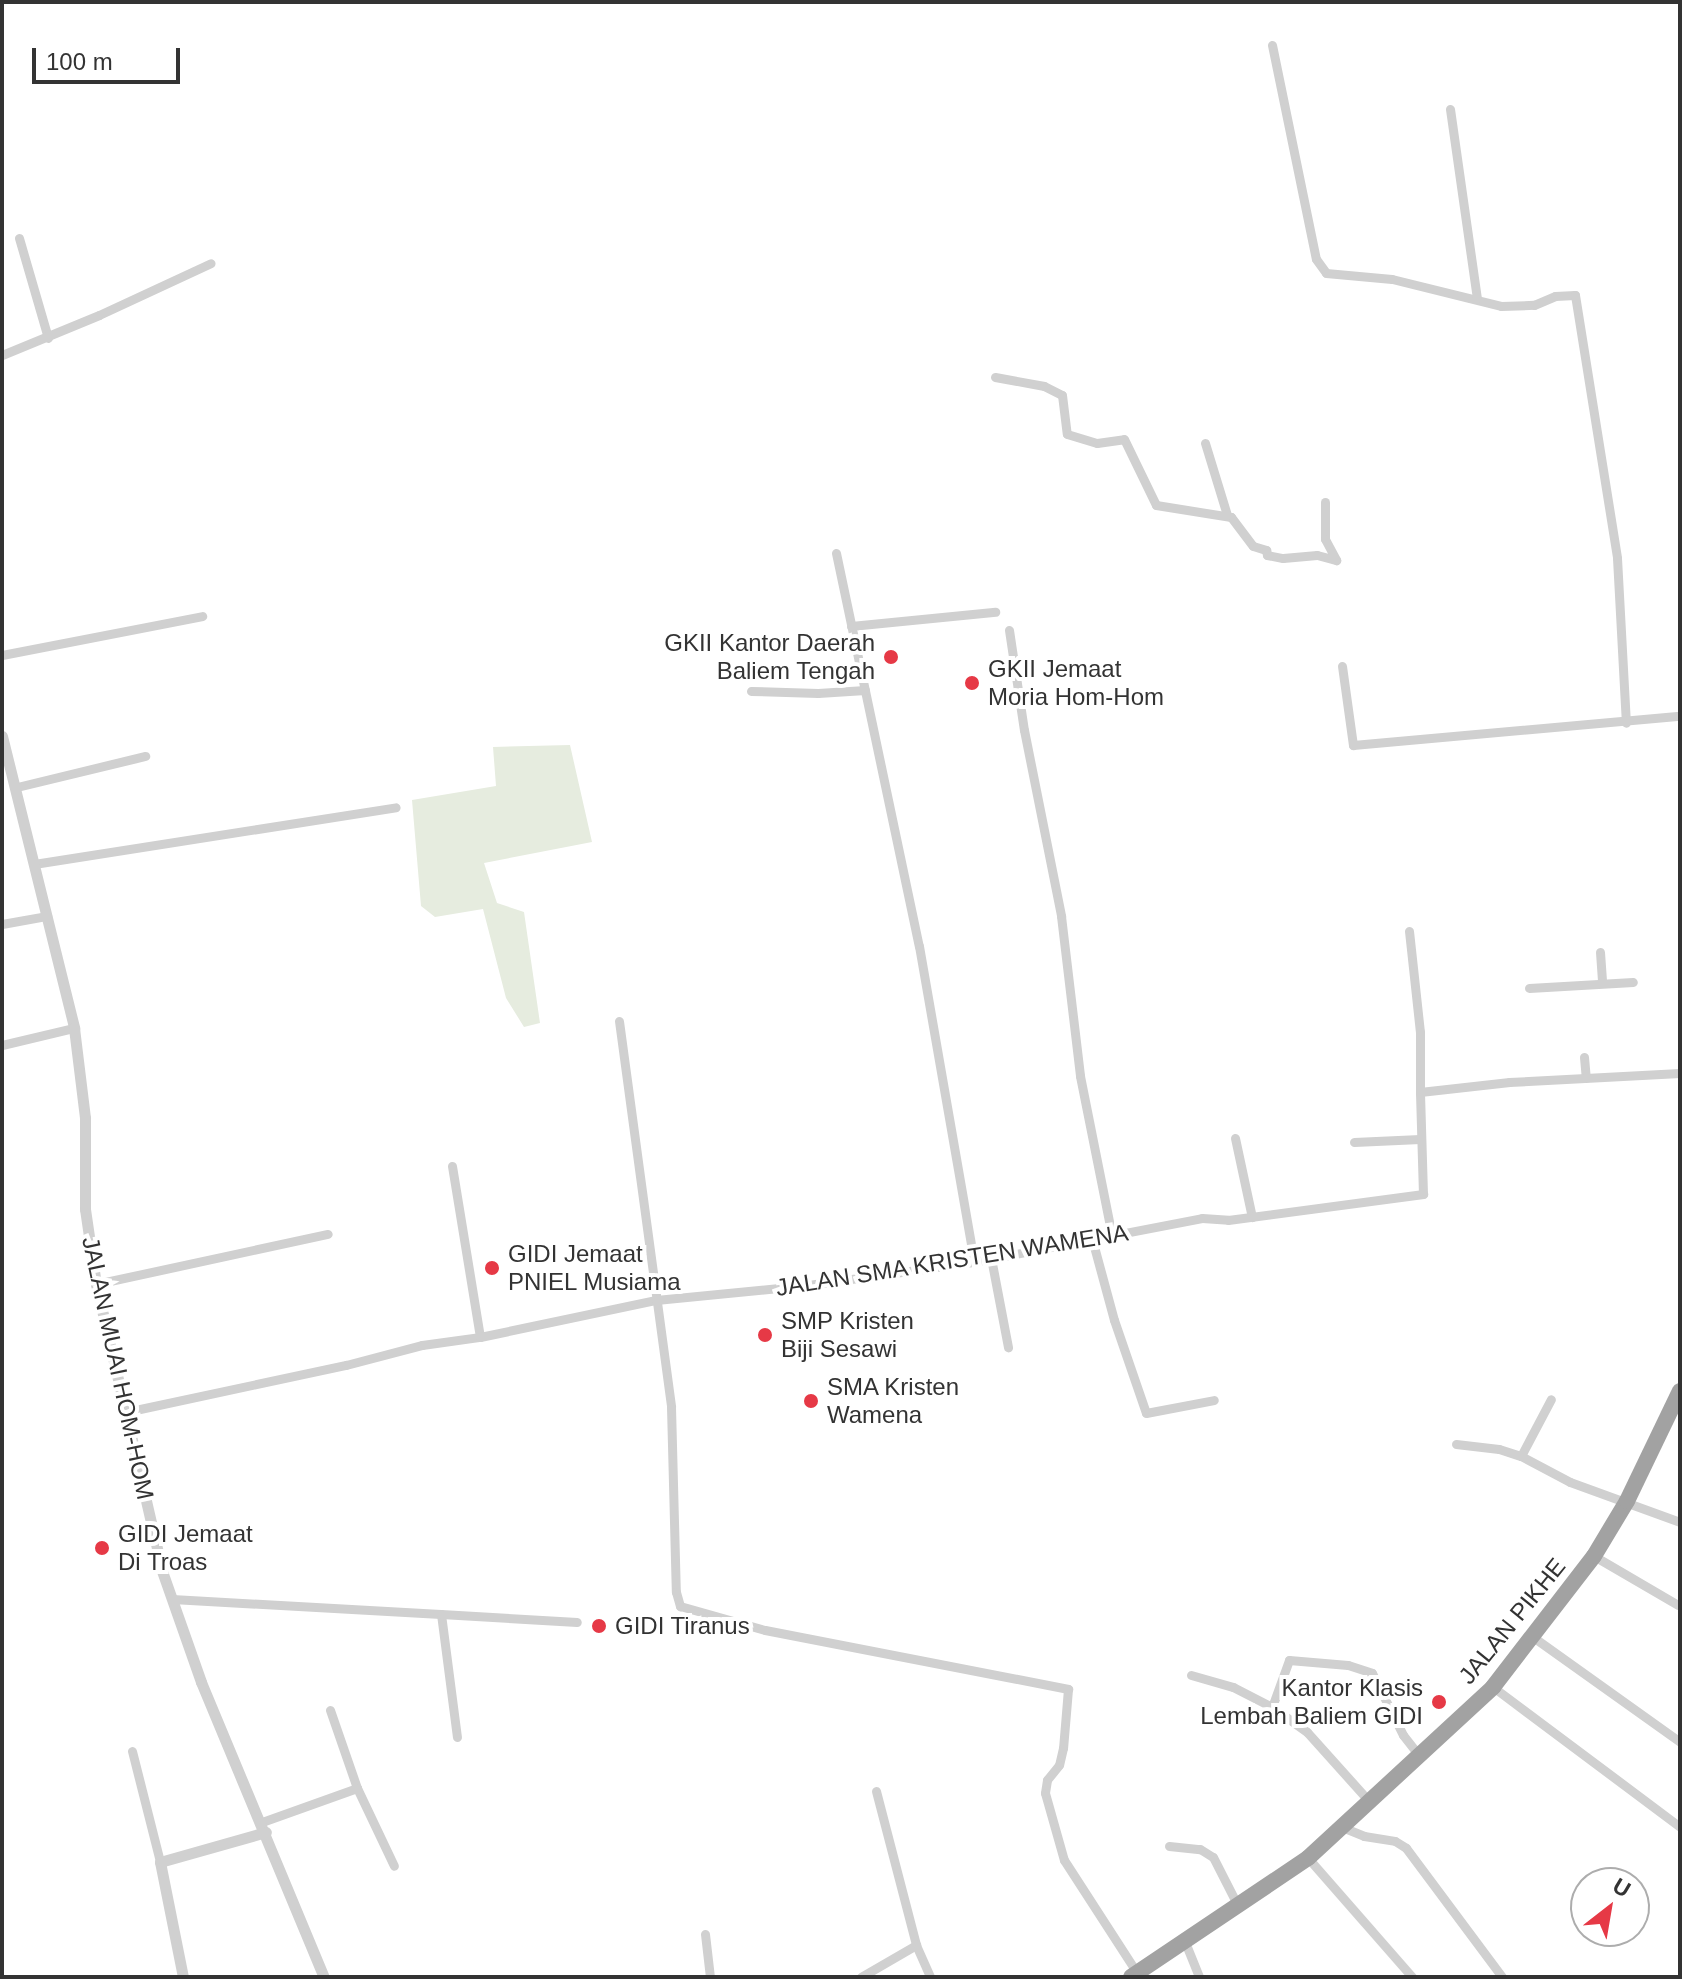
<!DOCTYPE html>
<html>
<head>
<meta charset="utf-8">
<style>
	body { margin:0 }
	#map { position:relative; width:1682px; height:1979px; overflow:hidden; background:#fff; font-family:Helvetica,sans-serif }
	div>[style] { position:absolute }
	[style*='--x'] { left:calc(var(--x)*1px); top:calc(var(--y)*1px); width:calc(var(--w)*1px); rotate:calc(var(--a)*1deg) }
	.green>* { inset:0; background:#e6ecdf }
	.minor>* { height:9px; margin:-4.5px; padding:0 4.5px; transform-origin:4.5px; border-radius:4.5px; background:#d0d0d0 }
	.tertiary>* { height:11px; margin:-5.5px; padding:0 5.5px; transform-origin:5.5px; border-radius:5.5px; background:#d0d0d0 }
	.trunk>* { height:16px; margin:-8px; padding:0 8px; transform-origin:8px; border-radius:8px; background:#a2a2a2 }
	.dots>* { width:22px; height:22px; translate:-50% -50%; box-sizing:border-box; border:4px solid #fff; border-radius:50% }
	span { translate:-50% -50%; white-space:nowrap; text-align:center; line-height:1.15; -webkit-text-stroke:8px #fff; paint-order:stroke }
	.poi-label { font-size:24px; color:#333 }
	.right { translate:-100% -50%; text-align:right }
	.left { translate:0 -50%; text-align:left }
	.street-label { font-size:24px; color:#333 }
	.frame { position:absolute; inset:0; border:4px solid #333; pointer-events:none }
	.north { position:absolute; left:1570px; top:1867px; width:80px; height:80px; box-sizing:border-box; background:#fff; border:2px solid #adadad; border-radius:50%; rotate:31deg; font-size:22px; font-weight:700; line-height:32px; text-align:center; color:#333 }
	.north::after { content:''; display:block; margin:auto; width:28px; height:36px; background:#e63946; clip-path:polygon(50% 0,100% 100%,50% 72%,0 100%) }
	.scale { position:absolute; left:32px; top:48px; width:148px; height:36px; box-sizing:border-box; border:4px solid #333; border-top:0; padding-left:10px; font-size:24px; line-height:28px; white-space:nowrap; color:#333; -webkit-text-stroke:6px #fff; paint-order:stroke }
</style>
</head>
<body>
<div id="map">
	<div class="green">
		<div style="clip-path:polygon(570px 745px,592px 842px,484px 863px,497px 903px,524px 912px,540px 1023px,524px 1027px,506px 998px,483px 909px,435px 917px,421px 906px,412px 800px,496px 786px,493px 747px)"></div>
	</div>
	<div class="minor">
		<div style="--x:1272;--y:45;--w:218;--a:78.4"></div>
		<div style="--x:1316;--y:259;--w:17;--a:54"></div>
		<div style="--x:1326;--y:273;--w:66;--a:5.2"></div>
		<div style="--x:1392;--y:279;--w:112;--a:13.9"></div>
		<div style="--x:1501;--y:306;--w:33;--a:-2"></div>
		<div style="--x:1534;--y:305;--w:23;--a:-23"></div>
		<div style="--x:1555;--y:296;--w:20;--a:-3"></div>
		<div style="--x:1575;--y:295;--w:266;--a:80.9"></div>
		<div style="--x:1617;--y:558;--w:165;--a:86.9"></div>
		<div style="--x:1450;--y:109;--w:191;--a:81.9"></div>
		<div style="--x:19;--y:238;--w:104;--a:73.8"></div>
		<div style="--x:2;--y:355;--w:105;--a:-22.4"></div>
		<div style="--x:99;--y:315;--w:123;--a:-24.9"></div>
		<div style="--x:995;--y:377;--w:50;--a:10.4"></div>
		<div style="--x:1044;--y:386;--w:20;--a:27"></div>
		<div style="--x:1062;--y:395;--w:39;--a:83"></div>
		<div style="--x:1067;--y:434;--w:31;--a:17"></div>
		<div style="--x:1097;--y:443;--w:27;--a:-8"></div>
		<div style="--x:1124;--y:439;--w:73;--a:64.1"></div>
		<div style="--x:1156;--y:505;--w:76;--a:9.1"></div>
		<div style="--x:1231;--y:517;--w:36;--a:53"></div>
		<div style="--x:1253;--y:546;--w:14;--a:17"></div>
		<div style="--x:1266;--y:550;--w:5;--a:79"></div>
		<div style="--x:1267;--y:555;--w:16;--a:11"></div>
		<div style="--x:1283;--y:558;--w:34;--a:-5"></div>
		<div style="--x:1317;--y:555;--w:20;--a:15"></div>
		<div style="--x:1205;--y:443;--w:75;--a:73"></div>
		<div style="--x:1325;--y:502;--w:37;--a:90"></div>
		<div style="--x:1325;--y:539;--w:24;--a:62"></div>
		<div style="--x:836;--y:553;--w:402;--a:78.1"></div>
		<div style="--x:919;--y:946;--w:321;--a:80.1"></div>
		<div style="--x:851;--y:626;--w:145;--a:-5.6"></div>
		<div style="--x:1009;--y:630;--w:101;--a:81.5"></div>
		<div style="--x:1024;--y:730;--w:190;--a:78.7"></div>
		<div style="--x:1061;--y:916;--w:161;--a:83.2"></div>
		<div style="--x:1080;--y:1076;--w:163;--a:78.7"></div>
		<div style="--x:2;--y:655;--w:204;--a:-11"></div>
		<div style="--x:1342;--y:666;--w:80;--a:82.1"></div>
		<div style="--x:1353;--y:745;--w:328;--a:-5.1"></div>
		<div style="--x:751;--y:691;--w:67;--a:1.7"></div>
		<div style="--x:818;--y:693;--w:47;--a:-3.7"></div>
		<div style="--x:17;--y:787;--w:132;--a:-13.6"></div>
		<div style="--x:34;--y:864;--w:366;--a:-8.9"></div>
		<div style="--x:2;--y:924;--w:46;--a:-10.1"></div>
		<div style="--x:1409;--y:931;--w:102;--a:83.8"></div>
		<div style="--x:1420;--y:1032;--w:60;--a:90"></div>
		<div style="--x:1600;--y:952;--w:31;--a:86"></div>
		<div style="--x:1529;--y:988;--w:104;--a:-3.3"></div>
		<div style="--x:619;--y:1021;--w:389;--a:82.3"></div>
		<div style="--x:671;--y:1407;--w:185;--a:88.5"></div>
		<div style="--x:676;--y:1592;--w:15;--a:74"></div>
		<div style="--x:680;--y:1606;--w:88;--a:15.8"></div>
		<div style="--x:765;--y:1630;--w:309;--a:11"></div>
		<div style="--x:1068;--y:1689;--w:59;--a:94.8"></div>
		<div style="--x:1063;--y:1748;--w:17;--a:103"></div>
		<div style="--x:1059;--y:1765;--w:19;--a:129"></div>
		<div style="--x:1047;--y:1780;--w:13;--a:99"></div>
		<div style="--x:1045;--y:1793;--w:70;--a:74.2"></div>
		<div style="--x:1064;--y:1860;--w:135;--a:57.1"></div>
		<div style="--x:2;--y:1045;--w:74;--a:-13.3"></div>
		<div style="--x:1584;--y:1057;--w:21;--a:85"></div>
		<div style="--x:1235;--y:1138;--w:81;--a:77.9"></div>
		<div style="--x:1354;--y:1142;--w:66;--a:-2.6"></div>
		<div style="--x:452;--y:1166;--w:173;--a:80.7"></div>
		<div style="--x:1092;--y:1239;--w:84;--a:74.8"></div>
		<div style="--x:1114;--y:1320;--w:98;--a:71"></div>
		<div style="--x:1146;--y:1413;--w:69;--a:-10.8"></div>
		<div style="--x:991;--y:1258;--w:91;--a:79.2"></div>
		<div style="--x:96;--y:1284;--w:237;--a:-12.2"></div>
		<div style="--x:126;--y:1412;--w:225;--a:-12.1"></div>
		<div style="--x:346;--y:1365;--w:79;--a:-14.7"></div>
		<div style="--x:422;--y:1345;--w:59;--a:-7.9"></div>
		<div style="--x:480;--y:1337;--w:180;--a:-11.9"></div>
		<div style="--x:656;--y:1300;--w:153;--a:-5.6"></div>
		<div style="--x:808;--y:1285;--w:168;--a:-7.9"></div>
		<div style="--x:974;--y:1262;--w:232;--a:-10.9"></div>
		<div style="--x:1202;--y:1218;--w:26;--a:4"></div>
		<div style="--x:1228;--y:1220;--w:197;--a:-7.6"></div>
		<div style="--x:1423;--y:1194;--w:102;--a:-91.7"></div>
		<div style="--x:1420;--y:1092;--w:90;--a:-6.4"></div>
		<div style="--x:1509;--y:1082;--w:171;--a:-3"></div>
		<div style="--x:1456;--y:1444;--w:43;--a:6.6"></div>
		<div style="--x:1499;--y:1449;--w:23;--a:18"></div>
		<div style="--x:1521;--y:1456;--w:55;--a:28"></div>
		<div style="--x:1570;--y:1482;--w:117;--a:20"></div>
		<div style="--x:1521;--y:1456;--w:64;--a:-62.2"></div>
		<div style="--x:1594;--y:1556;--w:97;--a:30.3"></div>
		<div style="--x:172;--y:1599;--w:269;--a:3.2"></div>
		<div style="--x:441;--y:1614;--w:124;--a:82.6"></div>
		<div style="--x:441;--y:1614;--w:136;--a:3.4"></div>
		<div style="--x:1533;--y:1637;--w:181;--a:35.5"></div>
		<div style="--x:1191;--y:1675;--w:44;--a:15.9"></div>
		<div style="--x:1233;--y:1687;--w:44;--a:27.1"></div>
		<div style="--x:1272;--y:1707;--w:43;--a:35.5"></div>
		<div style="--x:1307;--y:1732;--w:93;--a:48.1"></div>
		<div style="--x:1493;--y:1687;--w:234;--a:36.8"></div>
		<div style="--x:1272;--y:1707;--w:50;--a:-70.1"></div>
		<div style="--x:1289;--y:1660;--w:59;--a:4.8"></div>
		<div style="--x:1348;--y:1665;--w:25;--a:18"></div>
		<div style="--x:1372;--y:1673;--w:69;--a:63.4"></div>
		<div style="--x:1403;--y:1735;--w:28;--a:52"></div>
		<div style="--x:330;--y:1710;--w:83;--a:70.9"></div>
		<div style="--x:357;--y:1788;--w:86;--a:64.6"></div>
		<div style="--x:132;--y:1751;--w:114;--a:75.8"></div>
		<div style="--x:876;--y:1791;--w:159;--a:75.4"></div>
		<div style="--x:916;--y:1945;--w:35;--a:66"></div>
		<div style="--x:262;--y:1822;--w:101;--a:-19.7"></div>
		<div style="--x:1342;--y:1827;--w:24;--a:22"></div>
		<div style="--x:1364;--y:1836;--w:31;--a:9"></div>
		<div style="--x:1395;--y:1841;--w:13;--a:32"></div>
		<div style="--x:1406;--y:1848;--w:161;--a:53.3"></div>
		<div style="--x:1169;--y:1846;--w:31;--a:6"></div>
		<div style="--x:1200;--y:1849;--w:15;--a:32"></div>
		<div style="--x:1213;--y:1857;--w:55;--a:63"></div>
		<div style="--x:1308;--y:1858;--w:158;--a:48.8"></div>
		<div style="--x:705;--y:1934;--w:43;--a:83.4"></div>
		<div style="--x:1185;--y:1942;--w:38;--a:68"></div>
		<div style="--x:861;--y:1977;--w:64;--a:-30.2"></div>
	</div>
	<div class="tertiary">
		<div style="--x:2;--y:736;--w:301;--a:76.1"></div>
		<div style="--x:74;--y:1028;--w:91;--a:83"></div>
		<div style="--x:85;--y:1118;--w:91;--a:90"></div>
		<div style="--x:85;--y:1209;--w:76;--a:81.7"></div>
		<div style="--x:96;--y:1284;--w:294;--a:77"></div>
		<div style="--x:162;--y:1571;--w:118;--a:70.6"></div>
		<div style="--x:201;--y:1682;--w:320;--a:67.4"></div>
		<div style="--x:183;--y:1977;--w:117;--a:-101.3"></div>
		<div style="--x:160;--y:1862;--w:110;--a:-15.8"></div>
	</div>
	<div class="trunk">
		<div style="--x:1131;--y:1977;--w:213;--a:-33.9"></div>
		<div style="--x:1308;--y:1858;--w:252;--a:-42.7"></div>
		<div style="--x:1493;--y:1687;--w:165;--a:-52.4"></div>
		<div style="--x:1594;--y:1556;--w:64;--a:-59"></div>
		<div style="--x:1627;--y:1501;--w:122;--a:-64.3"></div>
	</div>
	<div class="dots">
		<div style="left:891px;top:657px;background:#e63946"></div>
		<div style="left:972px;top:683px;background:#e63946"></div>
		<div style="left:492px;top:1268px;background:#e63946"></div>
		<div style="left:765px;top:1335px;background:#e63946"></div>
		<div style="left:811px;top:1401px;background:#e63946"></div>
		<div style="left:102px;top:1548px;background:#e63946"></div>
		<div style="left:599px;top:1626px;background:#e63946"></div>
		<div style="left:1439px;top:1702px;background:#e63946"></div>
	</div>
	<div class="poi-label">
		<span class="right" style="left:875px;top:657px">GKII Kantor Daerah<br>Baliem Tengah</span>
		<span class="left" style="left:988px;top:683px">GKII Jemaat<br>Moria Hom-Hom</span>
		<span class="left" style="left:508px;top:1268px">GIDI Jemaat<br>PNIEL Musiama</span>
		<span class="left" style="left:781px;top:1335px">SMP Kristen<br>Biji Sesawi</span>
		<span class="left" style="left:827px;top:1401px">SMA Kristen<br>Wamena</span>
		<span class="left" style="left:118px;top:1548px">GIDI Jemaat<br>Di Troas</span>
		<span class="left" style="left:615px;top:1626px">GIDI Tiranus</span>
		<span class="right" style="left:1423px;top:1702px">Kantor Klasis<br>Lembah Baliem GIDI</span>
	</div>
	<div class="street-label">
		<span style="left:952px;top:1260px;rotate:-9deg">JALAN SMA KRISTEN WAMENA</span>
		<span style="left:118px;top:1368px;rotate:78deg">JALAN MUAI HOM-HOM</span>
		<span style="left:1512px;top:1621px;rotate:-51deg">JALAN PIKHE</span>
	</div>
	<div class="frame"></div>
	<div class="north">U</div>
	<div class="scale">100 m</div>
</div>
</body>
</html>
